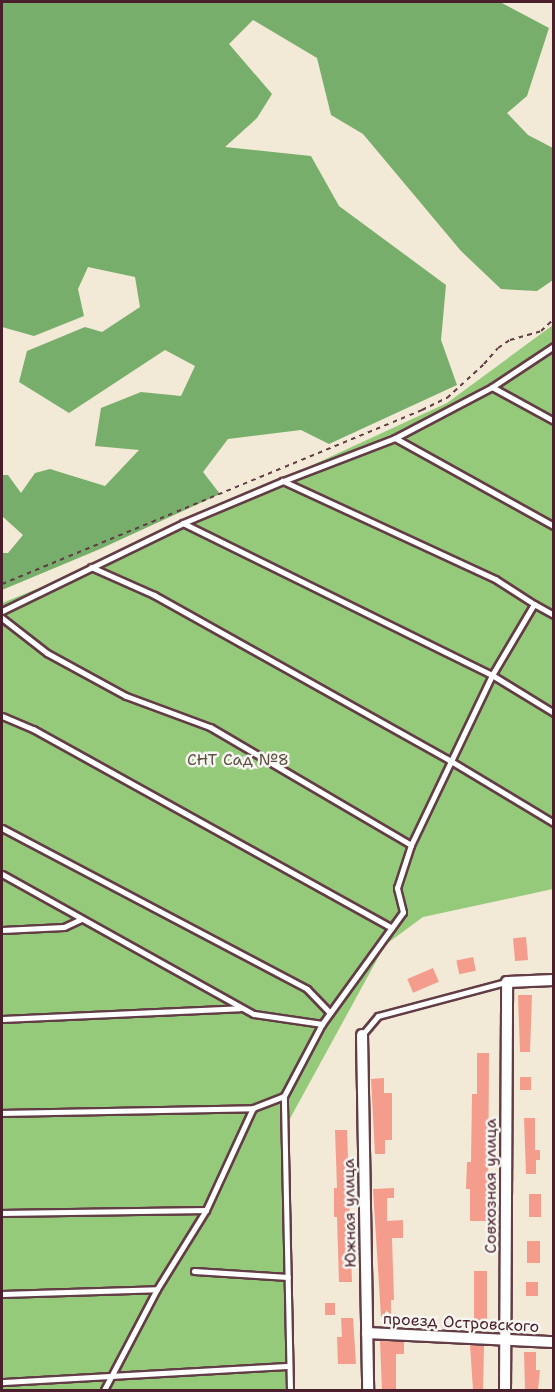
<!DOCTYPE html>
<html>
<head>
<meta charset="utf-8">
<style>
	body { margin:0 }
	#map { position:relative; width:555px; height:1392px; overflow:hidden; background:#f2e9d6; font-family:"Shantell Sans",sans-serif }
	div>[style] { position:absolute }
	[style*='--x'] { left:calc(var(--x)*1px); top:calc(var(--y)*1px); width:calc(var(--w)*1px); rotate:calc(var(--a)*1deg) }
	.green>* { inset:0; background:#95ca7b }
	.forest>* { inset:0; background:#78ae6b }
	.building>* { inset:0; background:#f59d8d; transform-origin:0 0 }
	.path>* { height:2px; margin-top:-1px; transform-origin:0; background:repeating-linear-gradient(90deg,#633d45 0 4.5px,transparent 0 9px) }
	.roads { filter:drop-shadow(2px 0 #633d45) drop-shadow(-2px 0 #633d45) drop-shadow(0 2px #633d45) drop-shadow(0 -2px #633d45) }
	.lane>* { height:5px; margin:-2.5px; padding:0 2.5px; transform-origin:2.5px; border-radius:2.5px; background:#fff }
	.street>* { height:10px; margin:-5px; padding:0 5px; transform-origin:5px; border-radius:5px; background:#fff }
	span { translate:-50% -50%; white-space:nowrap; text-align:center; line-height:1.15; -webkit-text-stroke:5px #f6f6f2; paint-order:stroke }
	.park-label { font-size:16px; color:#605243 }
	.street-label { font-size:16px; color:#4a1f2b }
	.frame { position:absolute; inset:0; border:3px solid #4a1f2b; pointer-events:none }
</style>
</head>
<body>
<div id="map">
	<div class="green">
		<div style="clip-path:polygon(553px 325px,553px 889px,423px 917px,385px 945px,287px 1124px,291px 1390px,2px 1390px,2px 603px,91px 567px,447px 403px)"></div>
	</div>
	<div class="forest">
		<div style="clip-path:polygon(2px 2px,500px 2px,549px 28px,527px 96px,507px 113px,528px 135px,553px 148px,553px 280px,537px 291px,501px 289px,461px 251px,363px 134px,331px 115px,317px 58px,253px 20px,229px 44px,272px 94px,257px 118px,225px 147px,311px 156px,339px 206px,446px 285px,441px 340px,457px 385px,329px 444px,301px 430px,228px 439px,203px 472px,220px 494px,100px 549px,2px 590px,2px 553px,8px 553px,23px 535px,2px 516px,2px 475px,8px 475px,21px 493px,35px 473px,50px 469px,105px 486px,139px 450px,95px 446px,101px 408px,141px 392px,181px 396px,195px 366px,165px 350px,69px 413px,19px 382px,27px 351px,85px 327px,102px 332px,140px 307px,135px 277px,88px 267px,78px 289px,84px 316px,34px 336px,2px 327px)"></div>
	</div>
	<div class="building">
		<div style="left:526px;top:937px;width:23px;height:13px;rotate:85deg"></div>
		<div style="left:473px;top:957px;width:14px;height:17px;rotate:78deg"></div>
		<div style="left:433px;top:968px;width:15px;height:28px;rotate:67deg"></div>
		<div style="clip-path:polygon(518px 995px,532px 995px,530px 1052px,520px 1052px)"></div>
		<div style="clip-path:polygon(477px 1053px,489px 1053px,488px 1221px,470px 1221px,470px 1189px,466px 1189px,467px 1162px,471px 1162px,472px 1094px,477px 1094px)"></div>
		<div style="left:520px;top:1077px;width:11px;height:13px"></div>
		<div style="clip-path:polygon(384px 1078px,384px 1093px,392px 1093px,392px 1140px,385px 1140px,385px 1154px,375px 1154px,371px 1079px)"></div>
		<div style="clip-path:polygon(524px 1118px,535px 1118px,535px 1150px,540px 1150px,540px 1160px,536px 1160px,536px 1174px,526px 1174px)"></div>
		<div style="clip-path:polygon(335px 1130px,347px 1130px,352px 1282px,339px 1282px,337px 1217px,334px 1217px,334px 1188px,337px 1188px)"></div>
		<div style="clip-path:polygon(394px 1188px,394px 1198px,387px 1198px,387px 1221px,403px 1220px,403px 1238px,392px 1238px,394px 1300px,391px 1300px,391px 1317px,381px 1317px,373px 1189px)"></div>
		<div style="left:529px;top:1194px;width:12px;height:23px"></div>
		<div style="left:527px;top:1241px;width:13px;height:22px"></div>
		<div style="left:474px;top:1271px;width:13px;height:53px"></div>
		<div style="left:526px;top:1282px;width:12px;height:14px"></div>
		<div style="left:325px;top:1303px;width:10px;height:12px"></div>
		<div style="clip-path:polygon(341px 1318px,353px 1318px,356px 1364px,338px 1364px,337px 1337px,342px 1337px)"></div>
		<div style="clip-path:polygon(380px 1341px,404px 1342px,404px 1354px,396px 1354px,396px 1390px,382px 1390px)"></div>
		<div style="clip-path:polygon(470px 1345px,484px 1346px,483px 1390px,473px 1390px)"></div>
		<div style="clip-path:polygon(524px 1352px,536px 1352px,536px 1370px,540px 1370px,538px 1390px,525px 1390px)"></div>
	</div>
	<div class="path">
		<div style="--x:2;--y:584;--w:455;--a:-22.5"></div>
		<div style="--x:422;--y:410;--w:28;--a:-26"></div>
		<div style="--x:447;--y:398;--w:50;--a:-42.6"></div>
		<div style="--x:484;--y:364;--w:21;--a:-49"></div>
		<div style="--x:498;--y:348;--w:14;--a:-34"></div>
		<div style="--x:510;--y:340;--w:32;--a:-16"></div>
		<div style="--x:541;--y:331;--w:18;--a:-43"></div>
	</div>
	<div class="roads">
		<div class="lane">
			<div style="--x:492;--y:387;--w:71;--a:28.7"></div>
			<div style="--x:395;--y:438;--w:182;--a:29"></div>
			<div style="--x:183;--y:523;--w:344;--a:26.2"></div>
			<div style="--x:492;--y:675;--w:73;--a:31.5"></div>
			<div style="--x:91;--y:567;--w:69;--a:24"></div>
			<div style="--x:154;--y:595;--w:338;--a:29.2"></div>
			<div style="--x:449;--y:760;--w:122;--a:31"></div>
			<div style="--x:534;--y:604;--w:23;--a:29"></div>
			<div style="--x:2;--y:611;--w:201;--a:-25.9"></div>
			<div style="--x:183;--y:523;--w:108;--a:-22.8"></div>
			<div style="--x:283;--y:481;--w:120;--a:-21"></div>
			<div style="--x:395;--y:438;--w:110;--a:-27.7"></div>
			<div style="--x:492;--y:387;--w:74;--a:-33.5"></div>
			<div style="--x:2;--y:618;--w:57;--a:37.9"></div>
			<div style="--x:47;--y:653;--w:90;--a:28.6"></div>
			<div style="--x:126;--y:696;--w:90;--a:20.3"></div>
			<div style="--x:210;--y:727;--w:233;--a:30.4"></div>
			<div style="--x:2;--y:716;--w:34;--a:23"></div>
			<div style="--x:33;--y:729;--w:410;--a:29"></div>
			<div style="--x:2;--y:828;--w:345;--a:27.8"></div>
			<div style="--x:307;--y:989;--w:33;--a:46"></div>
			<div style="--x:2;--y:874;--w:288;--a:29.1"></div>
			<div style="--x:254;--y:1014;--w:69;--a:8.4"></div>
			<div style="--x:322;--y:1024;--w:138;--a:-54.1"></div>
			<div style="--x:403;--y:912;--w:25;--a:-104"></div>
			<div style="--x:397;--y:888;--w:45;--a:-72"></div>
			<div style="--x:411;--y:845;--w:188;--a:-64.5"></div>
			<div style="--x:492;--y:675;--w:82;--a:-59.4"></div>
			<div style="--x:534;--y:604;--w:46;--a:-147.3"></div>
			<div style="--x:495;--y:579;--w:234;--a:-155.2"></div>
			<div style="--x:2;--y:930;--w:62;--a:-2.8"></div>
			<div style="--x:64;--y:927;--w:19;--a:-25"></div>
			<div style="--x:2;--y:1019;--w:238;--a:-2.6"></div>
			<div style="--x:362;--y:1035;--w:25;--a:-50"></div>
			<div style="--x:378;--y:1016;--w:132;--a:-14.9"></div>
			<div style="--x:2;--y:1113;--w:251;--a:-1.1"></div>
			<div style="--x:2;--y:1213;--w:204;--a:-0.8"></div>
			<div style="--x:194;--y:1271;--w:94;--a:3.7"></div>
			<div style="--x:2;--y:1294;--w:155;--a:-1.8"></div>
			<div style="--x:2;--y:1382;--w:287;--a:-3.2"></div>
			<div style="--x:104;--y:1390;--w:114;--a:-62.3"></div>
			<div style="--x:157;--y:1289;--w:93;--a:-58.2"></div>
			<div style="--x:206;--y:1210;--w:112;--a:-65.3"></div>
			<div style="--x:253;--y:1108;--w:33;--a:-21"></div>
			<div style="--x:290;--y:1390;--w:294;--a:-91.2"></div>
			<div style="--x:284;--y:1096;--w:81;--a:-62.2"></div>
		</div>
		<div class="street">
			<div style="--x:362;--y:1035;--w:355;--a:89"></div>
			<div style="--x:367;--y:1333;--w:187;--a:2.8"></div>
			<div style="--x:505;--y:1390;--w:408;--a:-89.7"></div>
			<div style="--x:507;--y:982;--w:47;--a:-2.4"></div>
		</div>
	</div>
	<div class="park-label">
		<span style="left:238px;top:760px">СНТ Сад №8</span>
	</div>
	<div class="street-label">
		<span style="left:491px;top:1186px;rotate:-90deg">Совхозная улица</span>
		<span style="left:350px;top:1213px;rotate:-91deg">Южная улица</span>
		<span style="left:461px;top:1323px;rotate:3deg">проезд Островского</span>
	</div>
	<div class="frame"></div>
</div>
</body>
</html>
